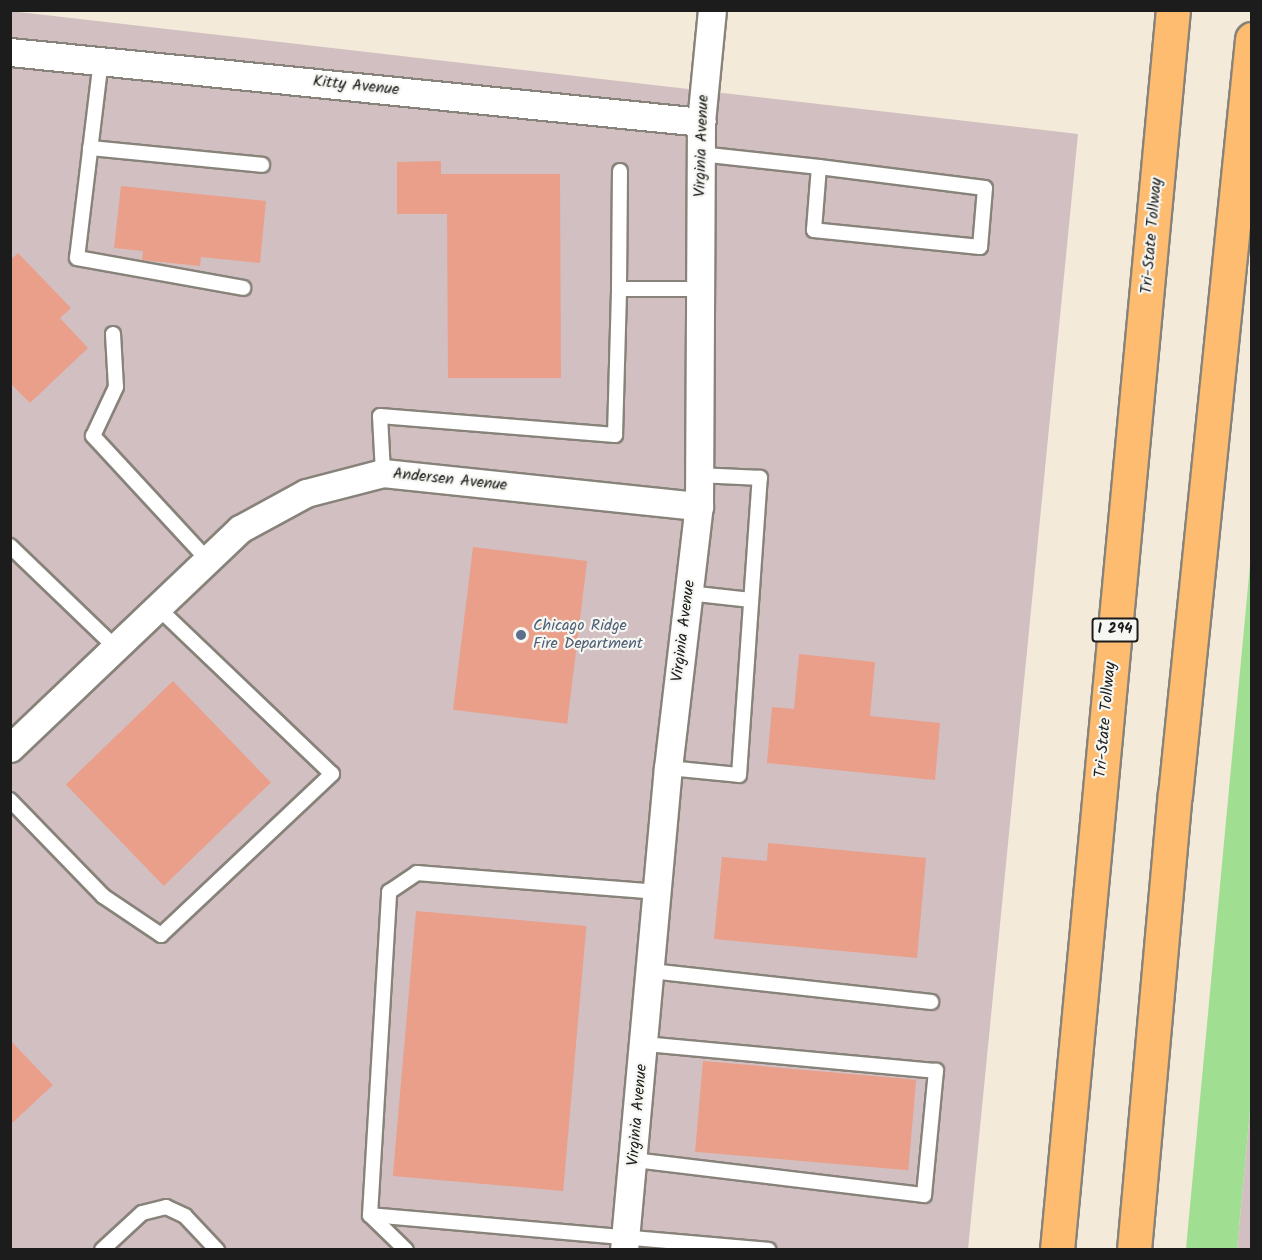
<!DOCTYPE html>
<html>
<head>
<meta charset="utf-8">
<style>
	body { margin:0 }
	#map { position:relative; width:1262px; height:1260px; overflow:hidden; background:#f3ead9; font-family:Kalam,sans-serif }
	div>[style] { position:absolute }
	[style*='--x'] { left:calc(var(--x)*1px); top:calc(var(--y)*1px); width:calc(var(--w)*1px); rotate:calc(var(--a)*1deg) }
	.industrial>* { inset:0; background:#d2bfc1 }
	.green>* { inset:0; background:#a0de92 }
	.building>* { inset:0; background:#ea9f8a; transform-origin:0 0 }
	.roads { filter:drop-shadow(2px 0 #88837a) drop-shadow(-2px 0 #88837a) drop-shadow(0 2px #88837a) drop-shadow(0 -2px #88837a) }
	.lane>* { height:14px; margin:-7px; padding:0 7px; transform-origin:7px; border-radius:7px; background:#fff }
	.street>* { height:27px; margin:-13.5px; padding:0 13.5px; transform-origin:13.5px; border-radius:13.5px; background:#fff }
	.highway>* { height:33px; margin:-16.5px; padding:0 16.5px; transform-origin:16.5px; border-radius:16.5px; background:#fdbc70 }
	.dots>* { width:16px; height:16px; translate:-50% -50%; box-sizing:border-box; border:3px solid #f6f6f2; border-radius:50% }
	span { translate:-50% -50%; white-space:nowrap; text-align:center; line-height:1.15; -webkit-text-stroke:4.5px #f6f6f2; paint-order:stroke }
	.shield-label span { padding:2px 4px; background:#f6f6f2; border:2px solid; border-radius:4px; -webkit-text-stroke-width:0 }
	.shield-label { font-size:15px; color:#1c1c1c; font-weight:700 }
	.street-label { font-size:16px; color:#1c1c1c }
	.service-label { font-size:16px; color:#4e5e75 }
	.left { translate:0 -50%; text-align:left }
	.frame { position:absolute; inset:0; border:12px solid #1c1c1c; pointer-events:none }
</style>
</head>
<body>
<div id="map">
	<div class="industrial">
		<div style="clip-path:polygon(10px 11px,1078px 134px,968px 1249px,11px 1249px)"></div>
		<div style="clip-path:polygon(1251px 1100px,1251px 1249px,1237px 1249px)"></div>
	</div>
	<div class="green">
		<div style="clip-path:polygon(1251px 554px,1251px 1100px,1237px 1249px,1186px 1249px)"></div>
	</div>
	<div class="building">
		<div style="clip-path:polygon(441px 161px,441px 174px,560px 174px,561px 378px,448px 378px,447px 214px,397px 214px,397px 162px)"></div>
		<div style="clip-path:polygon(121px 186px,266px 201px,260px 263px,201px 257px,200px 266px,142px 260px,143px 251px,114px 248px)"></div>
		<div style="clip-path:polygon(18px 253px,71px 308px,60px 318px,88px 348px,30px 403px,10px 383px,10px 260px)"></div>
		<div style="left:473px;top:547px;width:115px;height:164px;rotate:7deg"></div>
		<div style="clip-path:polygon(799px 654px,875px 662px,870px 716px,940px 723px,935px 780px,767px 763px,772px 707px,794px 709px)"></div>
		<div style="left:173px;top:681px;width:141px;height:149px;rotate:46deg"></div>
		<div style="clip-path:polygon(768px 843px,926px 858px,917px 958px,714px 939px,722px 857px,767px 861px)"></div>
		<div style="left:416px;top:911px;width:171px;height:266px;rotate:5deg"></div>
		<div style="clip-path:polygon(10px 1040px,53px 1085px,10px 1125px)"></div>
		<div style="left:703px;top:1061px;width:214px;height:91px;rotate:5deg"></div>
	</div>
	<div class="roads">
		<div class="lane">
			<div style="--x:101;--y:60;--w:199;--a:96.9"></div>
			<div style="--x:77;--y:258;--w:169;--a:10.2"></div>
			<div style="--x:90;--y:148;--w:173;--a:5.6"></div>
			<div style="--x:700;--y:154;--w:120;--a:6.2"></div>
			<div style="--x:819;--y:167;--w:167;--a:7.2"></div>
			<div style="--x:985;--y:188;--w:59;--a:94.8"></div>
			<div style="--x:980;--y:247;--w:167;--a:-174.2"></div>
			<div style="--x:814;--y:230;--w:63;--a:-85.5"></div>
			<div style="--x:620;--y:171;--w:118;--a:90.5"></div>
			<div style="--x:619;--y:289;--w:81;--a:0"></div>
			<div style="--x:113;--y:334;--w:53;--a:86.8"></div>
			<div style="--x:116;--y:387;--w:54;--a:115.1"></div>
			<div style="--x:93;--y:436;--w:169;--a:47.2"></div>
			<div style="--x:383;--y:473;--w:57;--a:-93"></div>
			<div style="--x:380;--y:416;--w:236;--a:4.6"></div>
			<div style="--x:615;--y:435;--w:146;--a:-88.4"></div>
			<div style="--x:10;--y:546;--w:147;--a:43.9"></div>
			<div style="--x:688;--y:593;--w:63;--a:6.3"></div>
			<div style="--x:668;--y:768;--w:71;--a:5.6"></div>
			<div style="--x:739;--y:775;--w:298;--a:-86"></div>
			<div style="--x:760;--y:478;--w:61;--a:-177.2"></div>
			<div style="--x:10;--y:800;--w:134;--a:45.9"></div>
			<div style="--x:103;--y:896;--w:70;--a:33.9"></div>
			<div style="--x:161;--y:935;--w:235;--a:-43.3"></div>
			<div style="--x:332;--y:774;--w:240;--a:-136.3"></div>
			<div style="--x:651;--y:971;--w:282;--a:6.3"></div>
			<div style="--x:634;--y:1160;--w:292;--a:6.9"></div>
			<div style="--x:924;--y:1195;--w:125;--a:-84.5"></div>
			<div style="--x:936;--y:1071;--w:292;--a:-174.7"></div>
			<div style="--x:370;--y:1215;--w:400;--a:5"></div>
			<div style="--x:102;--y:1250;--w:54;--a:-42.8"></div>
			<div style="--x:142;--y:1213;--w:25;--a:-14"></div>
			<div style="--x:166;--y:1207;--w:21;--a:25"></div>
			<div style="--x:185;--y:1216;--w:47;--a:46.7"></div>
			<div style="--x:406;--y:1250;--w:50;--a:-135.8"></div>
			<div style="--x:370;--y:1215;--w:324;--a:-86.6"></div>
			<div style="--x:389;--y:892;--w:34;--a:-34"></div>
			<div style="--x:417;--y:873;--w:242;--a:4.5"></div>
		</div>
		<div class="street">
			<div style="--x:10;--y:52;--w:695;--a:5.78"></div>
			<div style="--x:10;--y:748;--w:318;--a:-43.6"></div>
			<div style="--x:240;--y:529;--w:75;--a:-28.6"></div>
			<div style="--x:306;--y:493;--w:80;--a:-14.6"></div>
			<div style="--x:383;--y:473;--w:318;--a:6"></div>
			<div style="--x:624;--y:1250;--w:484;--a:-84.8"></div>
			<div style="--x:668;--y:768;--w:264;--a:-83.3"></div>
			<div style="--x:699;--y:506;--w:384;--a:-89.7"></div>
			<div style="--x:701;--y:122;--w:113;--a:-84.4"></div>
		</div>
		<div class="highway">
			<div style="--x:1057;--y:1250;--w:1245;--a:-84.66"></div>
			<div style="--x:1134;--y:1250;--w:457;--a:-84.9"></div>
			<div style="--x:1175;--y:795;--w:760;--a:-84.18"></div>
		</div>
	</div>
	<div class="dots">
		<div style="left:521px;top:635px;background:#5c6f8a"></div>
	</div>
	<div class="shield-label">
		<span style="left:1115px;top:630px">I 294</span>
	</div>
	<div class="street-label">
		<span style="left:356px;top:86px;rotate:6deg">Kitty Avenue</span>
		<span style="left:702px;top:146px;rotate:-88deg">Virginia Avenue</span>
		<span style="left:1152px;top:236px;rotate:-85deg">Tri-State Tollway</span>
		<span style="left:450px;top:480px;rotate:6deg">Andersen Avenue</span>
		<span style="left:684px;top:631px;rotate:-83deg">Virginia Avenue</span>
		<span style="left:1106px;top:720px;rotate:-85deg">Tri-State Tollway</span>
		<span style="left:638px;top:1115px;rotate:-85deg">Virginia Avenue</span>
	</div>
	<div class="service-label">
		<span class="left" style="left:533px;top:635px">Chicago Ridge<br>Fire Department</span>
	</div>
	<div class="frame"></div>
</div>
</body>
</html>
